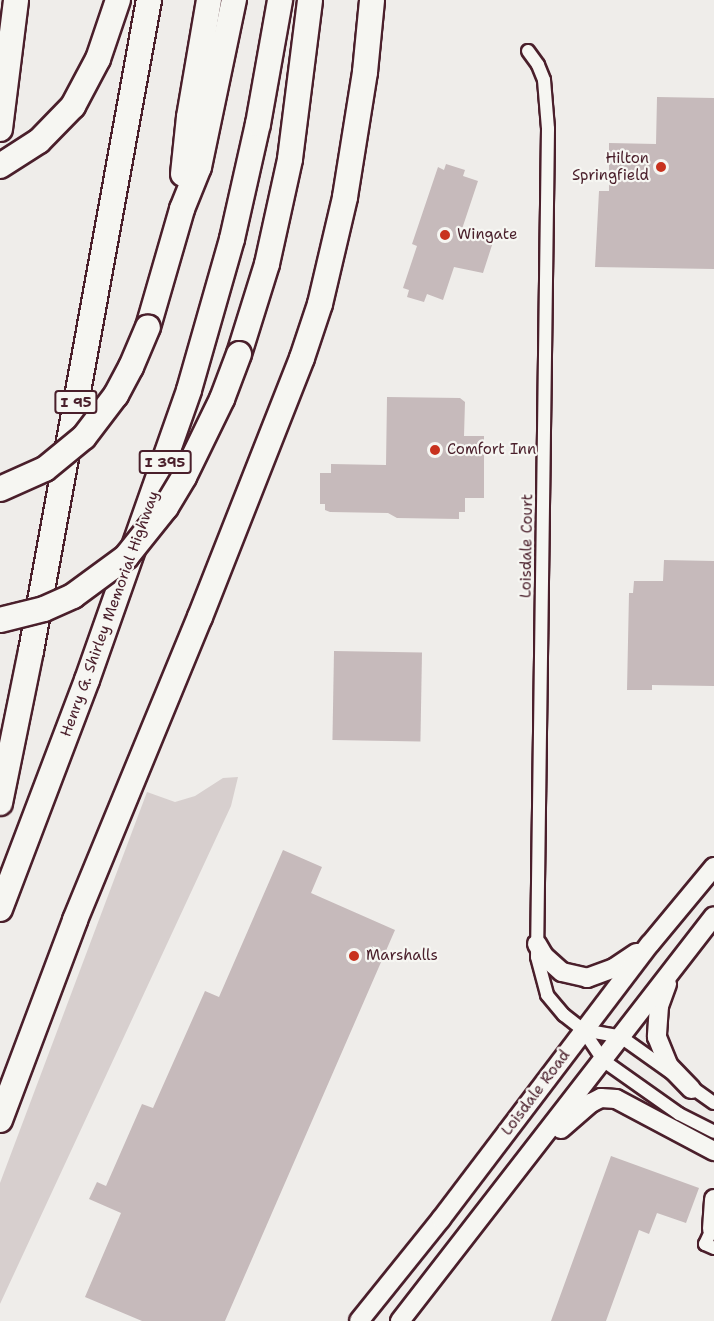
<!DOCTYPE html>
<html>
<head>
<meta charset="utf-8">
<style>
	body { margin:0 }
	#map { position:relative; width:714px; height:1321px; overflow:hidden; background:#efedea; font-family:"Shantell Sans",sans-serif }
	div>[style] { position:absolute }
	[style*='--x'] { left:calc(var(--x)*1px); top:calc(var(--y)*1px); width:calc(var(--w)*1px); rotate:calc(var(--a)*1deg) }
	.green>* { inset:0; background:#d7cfce }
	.building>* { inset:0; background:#c6babb; transform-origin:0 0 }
	.roads { filter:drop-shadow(2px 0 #4a1f2b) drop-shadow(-2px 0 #4a1f2b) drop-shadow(0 2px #4a1f2b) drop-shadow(0 -2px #4a1f2b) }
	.street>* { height:12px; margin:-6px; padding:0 6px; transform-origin:6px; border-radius:6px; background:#f6f6f2 }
	.secondary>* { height:18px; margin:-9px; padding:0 9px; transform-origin:9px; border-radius:9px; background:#f6f6f2 }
	.highway>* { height:24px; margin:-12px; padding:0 12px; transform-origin:12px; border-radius:12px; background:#f6f6f2 }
	.bridges { filter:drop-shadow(2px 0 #4a1f2b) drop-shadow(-2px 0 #4a1f2b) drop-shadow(0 2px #4a1f2b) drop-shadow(0 -2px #4a1f2b) }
	.highway-bridge>* { height:24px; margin:-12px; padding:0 12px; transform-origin:12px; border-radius:12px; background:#f6f6f2 }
	.dots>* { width:16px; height:16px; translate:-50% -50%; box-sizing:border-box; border:3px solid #f6f6f2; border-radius:50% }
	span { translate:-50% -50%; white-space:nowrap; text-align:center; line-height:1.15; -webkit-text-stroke:4.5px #f6f6f2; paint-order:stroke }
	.shield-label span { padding:2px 4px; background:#f6f6f2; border:2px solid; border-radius:4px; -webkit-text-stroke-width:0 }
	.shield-label { font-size:14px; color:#4a1f2b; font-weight:700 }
	.poi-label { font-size:15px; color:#4a1f2b }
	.right { translate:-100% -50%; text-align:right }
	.left { translate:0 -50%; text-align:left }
	.street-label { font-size:15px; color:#4a1f2b }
</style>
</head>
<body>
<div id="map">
	<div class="green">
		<div style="clip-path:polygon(238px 777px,231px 806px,0 1304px,0 1183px,147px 792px,175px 802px,195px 796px,223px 778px)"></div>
	</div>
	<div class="building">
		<div style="clip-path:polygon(657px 97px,714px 98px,714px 269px,595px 267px,599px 191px,609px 191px,609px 143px,656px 144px)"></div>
		<div style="clip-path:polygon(446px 164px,465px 170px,463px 176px,478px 181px,462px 229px,493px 242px,483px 273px,454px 267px,443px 300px,427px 294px,424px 302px,407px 297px,409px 290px,403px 288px,417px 246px,412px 244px,438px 167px,444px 170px)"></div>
		<div style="clip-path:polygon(387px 397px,460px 398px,465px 402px,464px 436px,484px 436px,484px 498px,465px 498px,465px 512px,459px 512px,459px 519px,397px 518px,388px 513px,330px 512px,325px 510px,325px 504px,320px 504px,320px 473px,331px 473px,331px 464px,386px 465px)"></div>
		<div style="clip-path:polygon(664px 560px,714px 561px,714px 686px,652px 685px,652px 690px,627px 690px,629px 593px,633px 593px,634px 581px,663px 581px)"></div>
		<div style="left:334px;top:651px;width:88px;height:89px;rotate:1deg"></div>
		<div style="clip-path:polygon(283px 850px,322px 867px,311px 893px,395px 930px,225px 1321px,142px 1321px,85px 1297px,121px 1213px,89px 1199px,97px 1182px,106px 1186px,142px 1104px,153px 1108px,205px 991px,219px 997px)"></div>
		<div style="clip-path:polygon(611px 1156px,699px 1188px,686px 1223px,657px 1213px,649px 1234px,639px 1230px,606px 1321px,551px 1321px)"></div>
	</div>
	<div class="roads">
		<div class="street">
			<div style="--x:528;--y:51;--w:17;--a:54"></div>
			<div style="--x:538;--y:65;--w:16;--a:68"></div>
			<div style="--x:544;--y:80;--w:49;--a:85.3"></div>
			<div style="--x:548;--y:129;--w:828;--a:90.76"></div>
			<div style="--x:537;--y:957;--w:39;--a:75"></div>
			<div style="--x:547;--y:995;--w:26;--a:50"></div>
			<div style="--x:564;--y:1015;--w:24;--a:38"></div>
			<div style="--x:583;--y:1030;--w:37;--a:56"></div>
			<div style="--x:604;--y:1061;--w:92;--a:35.2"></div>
			<div style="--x:679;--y:1114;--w:39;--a:27"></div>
			<div style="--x:583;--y:1030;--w:39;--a:10"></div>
			<div style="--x:621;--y:1037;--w:114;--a:35.4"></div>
			<div style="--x:714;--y:1225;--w:21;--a:115"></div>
			<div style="--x:705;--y:1244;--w:10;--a:24"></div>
		</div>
		<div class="secondary">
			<div style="--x:537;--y:944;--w:14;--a:60"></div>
			<div style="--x:544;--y:956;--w:24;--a:42"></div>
			<div style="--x:562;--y:972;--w:26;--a:13"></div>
			<div style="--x:587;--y:978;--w:29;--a:-20"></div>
			<div style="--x:614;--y:968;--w:27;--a:-34"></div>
			<div style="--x:667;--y:984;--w:23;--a:110"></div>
			<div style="--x:659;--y:1006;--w:31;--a:94"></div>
			<div style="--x:657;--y:1037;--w:31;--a:68"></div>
			<div style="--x:669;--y:1066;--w:32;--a:46"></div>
			<div style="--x:561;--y:1129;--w:40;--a:-41"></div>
			<div style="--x:591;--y:1103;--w:11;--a:-27"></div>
			<div style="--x:601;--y:1098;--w:15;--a:4"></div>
			<div style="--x:616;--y:1099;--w:111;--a:28"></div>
			<div style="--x:712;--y:1229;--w:30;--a:-86"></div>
			<div style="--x:359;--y:1321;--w:131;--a:-51.2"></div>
			<div style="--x:441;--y:1219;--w:345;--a:-52.8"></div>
			<div style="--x:650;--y:944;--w:100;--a:-50.3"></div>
			<div style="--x:400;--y:1321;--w:512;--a:-52.21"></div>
		</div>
		<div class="highway">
			<div style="--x:0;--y:129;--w:130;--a:-82.9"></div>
			<div style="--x:0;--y:166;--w:46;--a:-32.7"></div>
			<div style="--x:39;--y:141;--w:49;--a:-45.8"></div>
			<div style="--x:73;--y:106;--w:53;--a:-62"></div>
			<div style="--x:98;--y:59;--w:62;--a:-71.3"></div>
			<div style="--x:183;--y:174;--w:57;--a:-84"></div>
			<div style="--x:189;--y:117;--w:119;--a:-80.3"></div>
			<div style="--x:148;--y:327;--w:123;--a:-73.9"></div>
			<div style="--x:182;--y:209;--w:45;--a:-68"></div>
			<div style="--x:199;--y:167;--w:171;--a:-78.2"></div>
			<div style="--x:239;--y:354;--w:94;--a:-72.7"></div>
			<div style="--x:267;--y:264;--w:107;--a:-77.6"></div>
			<div style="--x:290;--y:159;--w:160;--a:-82.8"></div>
			<div style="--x:0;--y:803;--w:155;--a:-78.5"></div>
			<div style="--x:31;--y:651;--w:662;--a:-79.73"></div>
			<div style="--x:0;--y:909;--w:245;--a:-69.2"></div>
			<div style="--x:87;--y:680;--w:307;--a:-70.6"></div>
			<div style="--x:189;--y:390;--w:157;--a:-74.1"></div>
			<div style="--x:232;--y:239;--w:118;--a:-77.3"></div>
			<div style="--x:258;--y:124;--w:126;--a:-79.9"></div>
			<div style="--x:0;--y:1120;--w:214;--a:-69.4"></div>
			<div style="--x:75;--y:920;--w:328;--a:-67.6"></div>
			<div style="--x:200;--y:617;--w:278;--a:-68.5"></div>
			<div style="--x:302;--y:358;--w:57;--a:-71.6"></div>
			<div style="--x:320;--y:304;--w:110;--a:-76.8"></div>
			<div style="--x:345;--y:197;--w:127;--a:-80.9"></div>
			<div style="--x:365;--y:72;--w:72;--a:-84.4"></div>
		</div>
	</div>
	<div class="bridges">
		<div class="highway-bridge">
			<div style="--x:0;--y:489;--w:49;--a:-24"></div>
			<div style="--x:45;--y:469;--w:50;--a:-39.4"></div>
			<div style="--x:84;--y:437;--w:53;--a:-52.7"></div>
			<div style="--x:116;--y:395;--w:32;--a:-62"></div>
			<div style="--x:131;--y:367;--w:43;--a:-67"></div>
			<div style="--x:0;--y:620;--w:45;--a:-14"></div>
			<div style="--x:44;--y:609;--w:32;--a:-24"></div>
			<div style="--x:73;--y:596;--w:66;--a:-36.3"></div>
			<div style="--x:126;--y:557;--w:64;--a:-51.3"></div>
			<div style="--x:166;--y:507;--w:35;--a:-59"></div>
			<div style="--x:184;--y:477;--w:87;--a:-64"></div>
			<div style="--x:222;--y:399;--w:48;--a:-69.3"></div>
		</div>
	</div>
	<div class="dots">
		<div style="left:661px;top:167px;background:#c8321e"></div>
		<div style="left:445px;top:235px;background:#c8321e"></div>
		<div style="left:435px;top:450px;background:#c8321e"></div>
		<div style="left:354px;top:956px;background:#c8321e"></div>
	</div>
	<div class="shield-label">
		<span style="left:76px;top:402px">I 95</span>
		<span style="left:165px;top:462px">I 395</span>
	</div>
	<div class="poi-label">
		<span class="right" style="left:649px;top:167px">Hilton<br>Springfield</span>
		<span class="left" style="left:457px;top:235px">Wingate</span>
		<span class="left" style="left:447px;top:450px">Comfort Inn</span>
		<span class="left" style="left:366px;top:956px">Marshalls</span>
	</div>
	<div class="street-label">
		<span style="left:527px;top:546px;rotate:-89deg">Loisdale Court</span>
		<span style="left:110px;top:614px;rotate:-70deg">Henry G. Shirley Memorial Highway</span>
		<span style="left:536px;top:1093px;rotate:-53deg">Loisdale Road</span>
	</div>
</div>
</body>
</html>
